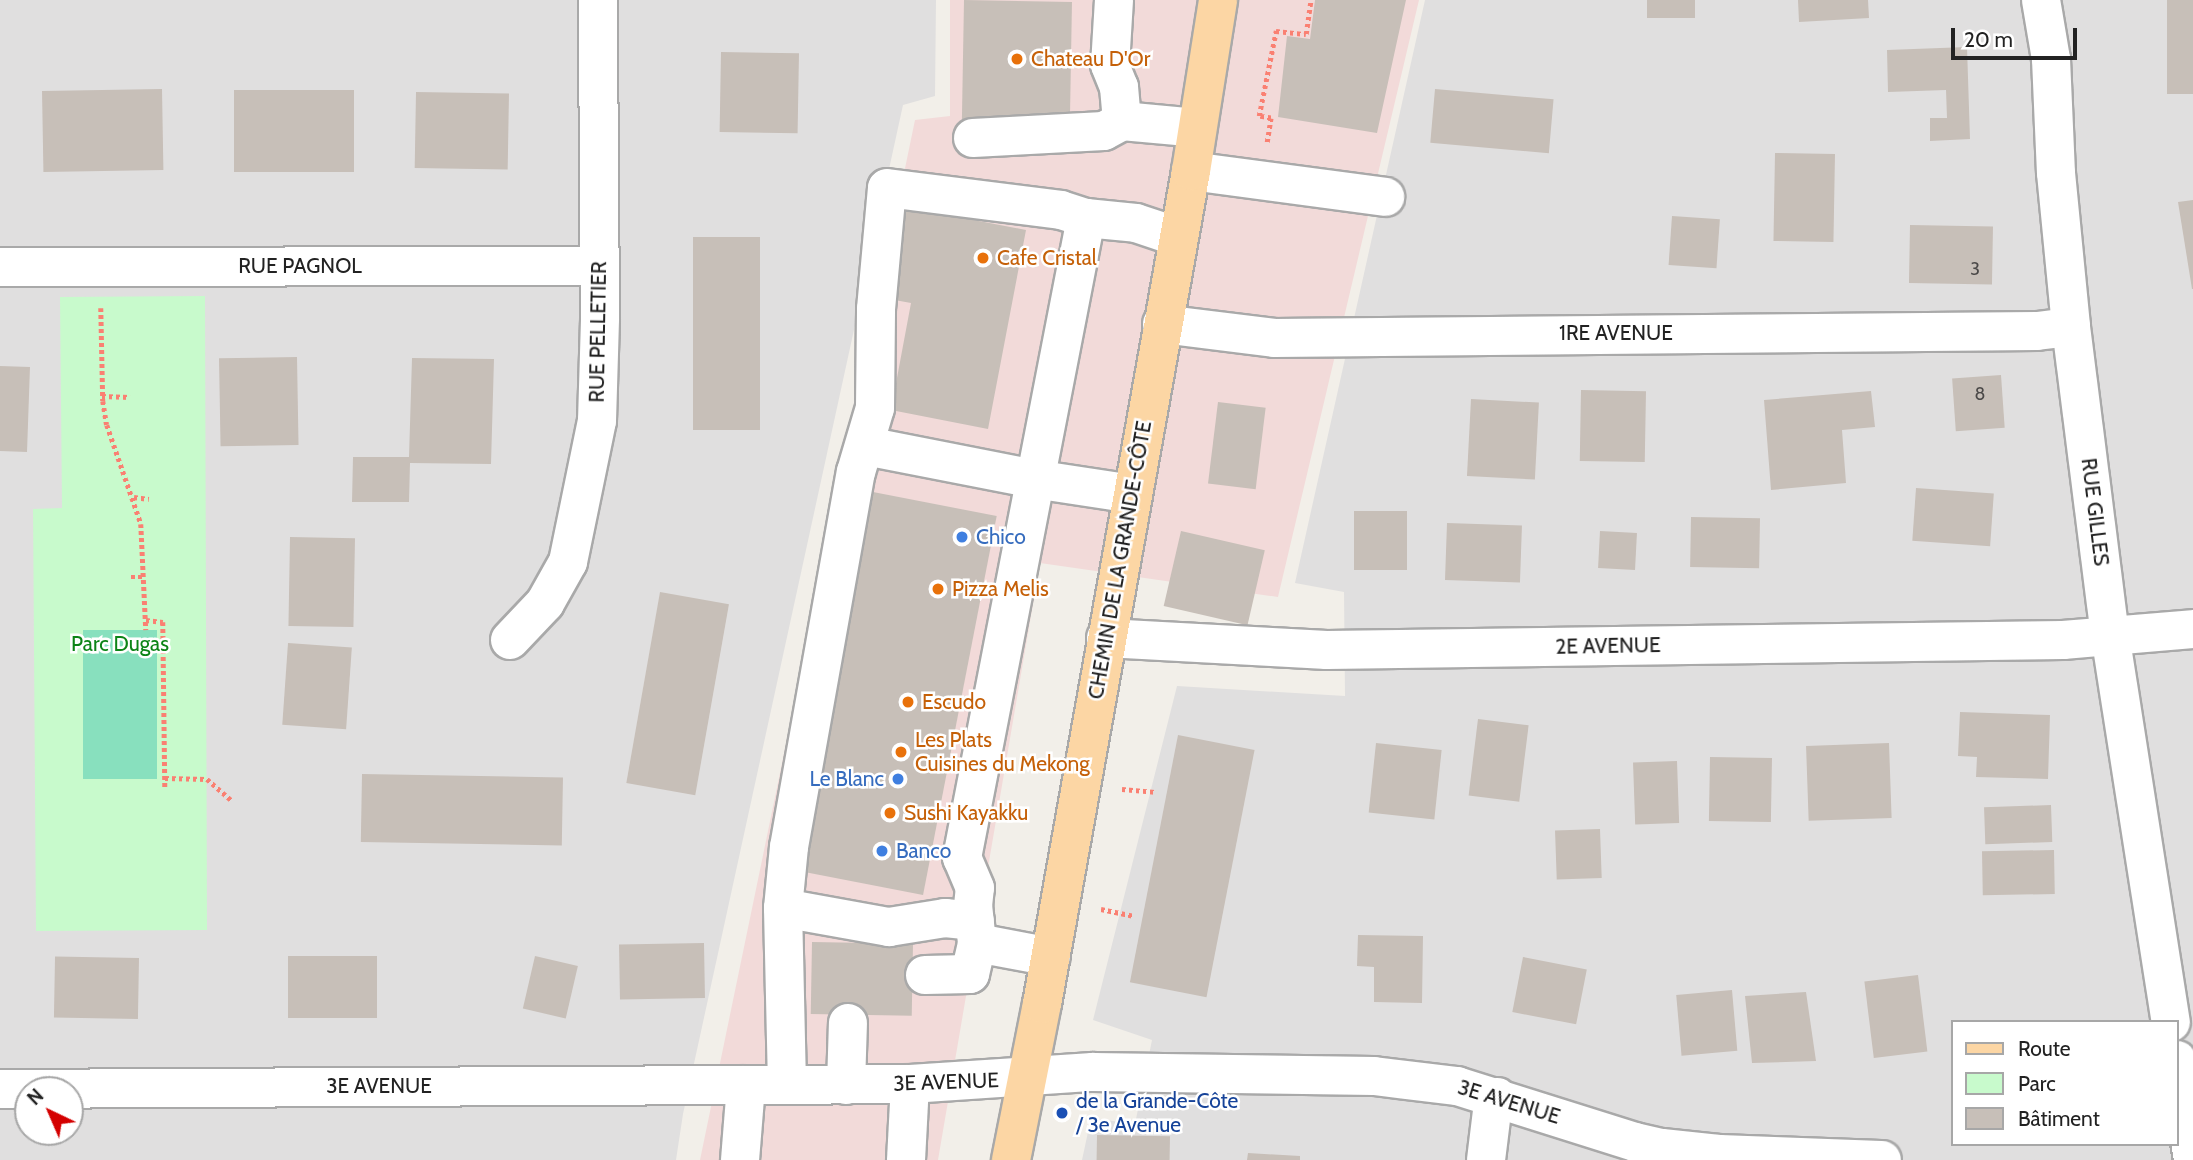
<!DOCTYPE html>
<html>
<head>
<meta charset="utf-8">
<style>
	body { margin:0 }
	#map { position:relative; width:2193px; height:1160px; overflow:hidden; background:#f2efe9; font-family:Cabin,sans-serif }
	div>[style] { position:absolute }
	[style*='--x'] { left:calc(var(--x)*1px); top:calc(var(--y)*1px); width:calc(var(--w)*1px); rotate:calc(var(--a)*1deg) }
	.residential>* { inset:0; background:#e0dfdf }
	.commercial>* { inset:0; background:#f2dad9 }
	.park>* { inset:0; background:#c8facc }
	.pitch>* { inset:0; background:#88e0be; transform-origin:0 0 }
	.building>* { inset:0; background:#c7bfb8; transform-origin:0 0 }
	.path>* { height:4.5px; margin-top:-2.25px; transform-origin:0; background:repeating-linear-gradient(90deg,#fa8072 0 3.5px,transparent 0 7px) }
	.roads { filter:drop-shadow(2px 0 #a9a9a9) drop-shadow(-2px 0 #a9a9a9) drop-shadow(0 2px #a9a9a9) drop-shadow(0 -2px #a9a9a9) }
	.minor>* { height:38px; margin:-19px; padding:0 19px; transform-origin:19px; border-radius:19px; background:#fff }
	.major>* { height:38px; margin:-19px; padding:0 19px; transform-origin:19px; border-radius:19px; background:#fcd6a4 }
	.dots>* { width:19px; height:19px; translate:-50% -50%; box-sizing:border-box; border:4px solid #fff; border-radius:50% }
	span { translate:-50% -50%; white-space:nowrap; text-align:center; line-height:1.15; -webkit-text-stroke:5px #fff; paint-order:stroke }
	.number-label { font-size:18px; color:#4b4948 }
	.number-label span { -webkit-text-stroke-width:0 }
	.food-label { font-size:21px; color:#c56008 }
	.left { translate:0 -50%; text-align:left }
	.street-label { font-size:21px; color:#222 }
	.shop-label { font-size:21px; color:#366cbe }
	.right { translate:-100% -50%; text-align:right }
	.park-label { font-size:21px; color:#0c8416 }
	.transit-label { font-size:21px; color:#164399 }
	.legend { position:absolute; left:1951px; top:1020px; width:228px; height:126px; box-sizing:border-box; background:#fff; border:2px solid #a7a7a7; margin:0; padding:9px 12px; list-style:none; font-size:21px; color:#222 }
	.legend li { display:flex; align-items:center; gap:14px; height:35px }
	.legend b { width:35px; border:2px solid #a7a7a7 }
	.north { position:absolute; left:14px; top:1076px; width:70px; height:70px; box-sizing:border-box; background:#fff; border:2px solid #a7a7a7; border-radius:50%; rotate:316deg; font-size:19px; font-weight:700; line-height:28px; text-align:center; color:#222 }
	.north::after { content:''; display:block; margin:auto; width:24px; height:32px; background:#d40000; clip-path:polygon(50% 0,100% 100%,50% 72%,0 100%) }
	.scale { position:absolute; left:1951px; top:28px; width:126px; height:32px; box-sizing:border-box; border:4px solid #222; border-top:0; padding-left:9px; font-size:21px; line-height:24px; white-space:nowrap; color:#222; -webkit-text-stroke:5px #fff; paint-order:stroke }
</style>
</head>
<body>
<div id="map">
	<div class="residential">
		<div style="clip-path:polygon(evenodd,0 0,936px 0,935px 96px,903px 105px,683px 1114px,676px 1160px,0 1160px,0 0,28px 1090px,70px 1090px,70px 1132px,28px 1132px,28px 1090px)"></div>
		<div style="clip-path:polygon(evenodd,1425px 0,2193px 0,2193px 1160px,1082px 1160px,1091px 1118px,1135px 1124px,1152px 1040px,1093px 1020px,1177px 686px,1345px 696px,1344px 592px,1295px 583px,1425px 0,1953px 1022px,2177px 1022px,2177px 1144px,1953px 1144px,1953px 1022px)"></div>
	</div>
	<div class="commercial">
		<div style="clip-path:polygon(950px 0,1419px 0,1278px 597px,1040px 563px,938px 1160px,700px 1160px,915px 120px,950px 116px)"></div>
	</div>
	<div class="park">
		<div style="clip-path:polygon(205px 296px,207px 930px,36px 931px,33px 509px,62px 508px,60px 297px)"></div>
	</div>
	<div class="pitch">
		<div style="left:157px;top:630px;width:149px;height:74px;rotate:90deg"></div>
	</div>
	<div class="building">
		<div style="left:964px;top:0;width:108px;height:123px;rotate:1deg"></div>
		<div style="clip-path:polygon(1315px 0,1406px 0,1377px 133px,1278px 117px,1287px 36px,1310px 39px)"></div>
		<div style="left:1647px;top:0;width:48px;height:18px"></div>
		<div style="clip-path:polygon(1798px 0,1868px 0,1869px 18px,1799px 22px)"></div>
		<div style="left:2167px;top:0;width:26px;height:94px"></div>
		<div style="clip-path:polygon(1967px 47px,1970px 139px,1930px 141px,1930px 118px,1947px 118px,1946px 90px,1888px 92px,1887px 50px)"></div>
		<div style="left:721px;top:52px;width:78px;height:80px;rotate:1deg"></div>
		<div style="left:162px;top:89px;width:81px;height:120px;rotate:89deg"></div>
		<div style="left:1435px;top:89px;width:119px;height:54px;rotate:5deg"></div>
		<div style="left:234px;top:90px;width:120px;height:82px"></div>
		<div style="left:416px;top:92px;width:93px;height:76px;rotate:1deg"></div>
		<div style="left:1775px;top:153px;width:60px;height:88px;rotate:1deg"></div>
		<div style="clip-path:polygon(2193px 200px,2193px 289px,2192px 289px,2178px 202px)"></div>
		<div style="clip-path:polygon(906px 207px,1026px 230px,988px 429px,891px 410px,911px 303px,889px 299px)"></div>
		<div style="left:1672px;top:216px;width:48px;height:49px;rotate:4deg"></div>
		<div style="left:1910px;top:225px;width:83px;height:58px;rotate:1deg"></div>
		<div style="left:693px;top:237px;width:67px;height:193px"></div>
		<div style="left:297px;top:357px;width:88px;height:78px;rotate:89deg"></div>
		<div style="clip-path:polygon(412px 358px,494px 359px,491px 464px,410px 463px,409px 502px,352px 502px,353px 457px,409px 457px)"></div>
		<div style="left:0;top:366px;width:30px;height:85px;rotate:2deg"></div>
		<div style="left:2001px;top:375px;width:53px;height:49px;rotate:86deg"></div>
		<div style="left:1581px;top:390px;width:65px;height:71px;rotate:1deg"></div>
		<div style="clip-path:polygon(1871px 391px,1875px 427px,1842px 430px,1846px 483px,1771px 490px,1764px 400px)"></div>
		<div style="left:1471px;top:399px;width:68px;height:77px;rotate:3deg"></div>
		<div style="left:1218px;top:402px;width:48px;height:82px;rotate:7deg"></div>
		<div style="left:1916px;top:488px;width:78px;height:53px;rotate:4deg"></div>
		<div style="left:873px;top:492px;width:126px;height:386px;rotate:11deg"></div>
		<div style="left:1407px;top:511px;width:59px;height:53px;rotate:90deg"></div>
		<div style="left:1691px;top:517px;width:69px;height:50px;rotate:1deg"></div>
		<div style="left:1447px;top:523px;width:75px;height:57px;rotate:2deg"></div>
		<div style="left:1181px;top:531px;width:86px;height:77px;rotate:13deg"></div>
		<div style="left:1600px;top:531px;width:37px;height:37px;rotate:3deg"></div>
		<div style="left:290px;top:537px;width:65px;height:89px;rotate:1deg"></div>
		<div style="left:660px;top:592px;width:70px;height:194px;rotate:10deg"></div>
		<div style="left:288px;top:643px;width:64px;height:82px;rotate:4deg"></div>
		<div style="clip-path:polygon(1960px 712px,2050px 715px,2048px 779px,1976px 777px,1977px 757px,1958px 756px)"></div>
		<div style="left:1478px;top:719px;width:51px;height:77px;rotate:7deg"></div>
		<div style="left:1178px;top:735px;width:78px;height:252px;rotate:11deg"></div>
		<div style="left:1376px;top:743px;width:66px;height:70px;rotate:6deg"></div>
		<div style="left:1889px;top:743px;width:75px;height:83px;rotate:88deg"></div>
		<div style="left:1710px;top:757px;width:62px;height:64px;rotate:1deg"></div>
		<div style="left:1677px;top:761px;width:62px;height:44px;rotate:88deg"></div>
		<div style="left:362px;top:774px;width:201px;height:68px;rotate:1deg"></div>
		<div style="left:2051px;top:805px;width:37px;height:67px;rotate:88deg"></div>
		<div style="left:1600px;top:829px;width:49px;height:45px;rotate:88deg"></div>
		<div style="left:2054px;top:850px;width:44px;height:72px;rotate:89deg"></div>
		<div style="clip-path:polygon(1358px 935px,1423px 936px,1422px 1003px,1374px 1002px,1374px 967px,1357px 966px)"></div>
		<div style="left:812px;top:942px;width:101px;height:72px;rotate:1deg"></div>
		<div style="left:704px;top:943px;width:55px;height:85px;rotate:89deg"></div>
		<div style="left:288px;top:956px;width:89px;height:62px"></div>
		<div style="left:535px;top:956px;width:44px;height:54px;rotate:13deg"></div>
		<div style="left:1523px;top:957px;width:65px;height:56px;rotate:11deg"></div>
		<div style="left:139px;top:958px;width:61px;height:84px;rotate:91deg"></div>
		<div style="left:1918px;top:975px;width:77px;height:54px;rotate:83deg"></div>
		<div style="left:1732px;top:990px;width:61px;height:56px;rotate:85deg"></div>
		<div style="clip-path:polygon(1806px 992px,1816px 1061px,1752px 1063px,1745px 996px)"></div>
		<div style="left:1097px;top:1135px;width:73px;height:25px;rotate:1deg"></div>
		<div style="clip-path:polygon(1248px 1153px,1300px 1156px,1300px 1160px,1247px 1160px)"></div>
	</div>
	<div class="path">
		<div style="--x:1267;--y:142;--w:24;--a:-81"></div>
		<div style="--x:1271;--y:118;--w:12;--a:-171"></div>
		<div style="--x:1259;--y:116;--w:87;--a:-78.7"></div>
		<div style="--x:1276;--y:31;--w:30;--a:6"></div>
		<div style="--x:1306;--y:34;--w:34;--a:-82"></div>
		<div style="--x:101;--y:308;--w:93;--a:88.8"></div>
		<div style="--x:103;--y:401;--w:24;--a:81"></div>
		<div style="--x:107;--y:425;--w:105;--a:71"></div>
		<div style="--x:141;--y:524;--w:106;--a:87.3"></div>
		<div style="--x:102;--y:396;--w:28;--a:2"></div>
		<div style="--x:134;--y:497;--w:15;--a:8"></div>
		<div style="--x:131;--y:577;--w:13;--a:0"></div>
		<div style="--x:146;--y:620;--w:17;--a:7"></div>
		<div style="--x:163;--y:622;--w:166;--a:89.3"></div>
		<div style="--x:165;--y:778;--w:42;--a:1.4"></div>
		<div style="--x:207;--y:779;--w:32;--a:41"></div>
		<div style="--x:1122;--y:789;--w:33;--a:5"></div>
		<div style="--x:1101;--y:909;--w:34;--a:12"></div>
	</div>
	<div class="roads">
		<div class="minor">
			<div style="--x:1114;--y:0;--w:65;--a:93.5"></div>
			<div style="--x:1110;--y:65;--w:24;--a:68"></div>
			<div style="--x:1119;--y:87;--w:34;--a:85"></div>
			<div style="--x:1122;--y:121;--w:75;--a:5.3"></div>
			<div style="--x:2041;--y:0;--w:60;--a:80.4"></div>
			<div style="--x:2051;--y:59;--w:114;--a:87.5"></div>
			<div style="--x:2056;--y:173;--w:155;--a:84.4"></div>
			<div style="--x:2071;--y:327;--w:309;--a:82.8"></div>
			<div style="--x:2110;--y:634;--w:393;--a:81.1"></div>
			<div style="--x:973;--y:138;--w:131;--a:-3.1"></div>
			<div style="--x:1104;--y:131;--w:21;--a:-29"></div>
			<div style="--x:1191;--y:171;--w:196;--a:7.6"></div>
			<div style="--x:0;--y:267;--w:599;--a:-0.1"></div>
			<div style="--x:1162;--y:324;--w:113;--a:7.1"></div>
			<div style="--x:1274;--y:338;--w:763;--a:-0.53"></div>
			<div style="--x:2037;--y:331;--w:34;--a:-7"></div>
			<div style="--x:866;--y:446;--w:171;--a:11.1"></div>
			<div style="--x:1034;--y:479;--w:100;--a:8.6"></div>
			<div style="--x:1106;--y:638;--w:221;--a:3.1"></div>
			<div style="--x:1327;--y:650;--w:736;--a:-0.78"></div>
			<div style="--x:2063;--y:640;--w:130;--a:-4.8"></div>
			<div style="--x:510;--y:640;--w:51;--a:-46.6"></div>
			<div style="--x:545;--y:603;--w:47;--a:-60.7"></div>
			<div style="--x:568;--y:562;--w:144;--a:-78.4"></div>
			<div style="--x:597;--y:421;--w:103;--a:-88.3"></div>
			<div style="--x:600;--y:318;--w:318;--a:-90.4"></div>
			<div style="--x:783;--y:908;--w:61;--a:-84.4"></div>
			<div style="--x:789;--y:847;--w:381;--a:-79.9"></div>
			<div style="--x:856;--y:472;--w:67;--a:-73.5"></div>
			<div style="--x:875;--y:408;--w:99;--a:-89.4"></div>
			<div style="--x:876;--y:309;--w:121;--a:-84.8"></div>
			<div style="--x:887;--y:188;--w:175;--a:7.2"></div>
			<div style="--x:1061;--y:210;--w:26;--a:18"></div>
			<div style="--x:977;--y:943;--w:37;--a:-96"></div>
			<div style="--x:973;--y:906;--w:18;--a:-84"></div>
			<div style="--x:975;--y:888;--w:33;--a:-113"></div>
			<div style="--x:962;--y:858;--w:652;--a:-79.03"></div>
			<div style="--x:1086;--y:218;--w:50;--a:5.7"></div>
			<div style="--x:1136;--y:223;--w:44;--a:18.4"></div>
			<div style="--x:925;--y:975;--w:45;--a:-1.3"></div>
			<div style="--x:970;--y:974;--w:32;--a:-77"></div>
			<div style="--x:977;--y:943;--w:75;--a:10.7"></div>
			<div style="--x:2177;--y:1060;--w:101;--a:80.9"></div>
			<div style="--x:787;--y:1085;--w:177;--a:-91.3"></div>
			<div style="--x:783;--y:908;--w:108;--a:10.2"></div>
			<div style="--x:889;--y:927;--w:57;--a:-9.1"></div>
			<div style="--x:945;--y:918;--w:30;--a:6"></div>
			<div style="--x:846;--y:1085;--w:62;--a:-88.2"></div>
			<div style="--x:0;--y:1089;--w:910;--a:-0.31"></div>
			<div style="--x:910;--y:1084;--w:183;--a:-3.8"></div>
			<div style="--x:1093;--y:1072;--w:281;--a:0.8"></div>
			<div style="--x:1374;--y:1076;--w:84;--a:6.9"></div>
			<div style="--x:1457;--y:1086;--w:187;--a:17.5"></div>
			<div style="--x:1635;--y:1142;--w:28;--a:13"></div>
			<div style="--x:1662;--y:1148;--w:57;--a:6"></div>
			<div style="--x:1719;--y:1154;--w:163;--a:2.1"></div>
			<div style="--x:740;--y:1160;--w:75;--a:-85.4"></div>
			<div style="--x:906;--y:1160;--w:76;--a:-87"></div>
			<div style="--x:1486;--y:1160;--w:49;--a:-83"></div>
			<div style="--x:1492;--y:1111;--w:15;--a:-70"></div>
		</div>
		<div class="major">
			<div style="--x:1011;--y:1160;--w:159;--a:-78.8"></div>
			<div style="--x:1042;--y:1004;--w:846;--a:-79.86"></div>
			<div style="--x:1191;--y:171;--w:173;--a:-81"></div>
		</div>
	</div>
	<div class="dots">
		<div style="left:1017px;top:59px;background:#e8710a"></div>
		<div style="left:983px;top:258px;background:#e8710a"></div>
		<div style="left:962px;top:537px;background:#3f7fe0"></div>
		<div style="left:938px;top:589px;background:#e8710a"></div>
		<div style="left:908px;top:702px;background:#e8710a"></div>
		<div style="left:901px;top:752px;background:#e8710a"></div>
		<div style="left:898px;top:779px;background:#3f7fe0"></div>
		<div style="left:890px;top:813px;background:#e8710a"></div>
		<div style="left:882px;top:851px;background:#3f7fe0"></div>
		<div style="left:1062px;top:1113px;background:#1a4fb4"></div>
	</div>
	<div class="number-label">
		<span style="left:1975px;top:269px">3</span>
		<span style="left:1980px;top:394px">8</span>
	</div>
	<div class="food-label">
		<span class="left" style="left:1031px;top:59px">Chateau D'Or</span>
		<span class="left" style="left:997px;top:258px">Cafe Cristal</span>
		<span class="left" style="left:952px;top:589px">Pizza Melis</span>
		<span class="left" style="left:922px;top:702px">Escudo</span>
		<span class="left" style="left:915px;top:752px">Les Plats<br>Cuisines du Mekong</span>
		<span class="left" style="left:904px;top:813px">Sushi Kayakku</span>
	</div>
	<div class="street-label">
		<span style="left:300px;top:266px">RUE PAGNOL</span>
		<span style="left:598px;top:332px;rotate:-89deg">RUE PELLETIER</span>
		<span style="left:1616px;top:333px">1RE AVENUE</span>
		<span style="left:2095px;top:512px;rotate:83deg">RUE GILLES</span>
		<span style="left:1120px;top:560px;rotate:-80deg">CHEMIN DE LA GRANDE-CÔTE</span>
		<span style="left:1608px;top:646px;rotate:-1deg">2E AVENUE</span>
		<span style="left:946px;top:1082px;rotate:-2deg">3E AVENUE</span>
		<span style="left:379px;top:1086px">3E AVENUE</span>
		<span style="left:1509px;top:1102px;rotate:17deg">3E AVENUE</span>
	</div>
	<div class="shop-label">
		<span class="left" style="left:976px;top:537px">Chico</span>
		<span class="right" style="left:884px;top:779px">Le Blanc</span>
		<span class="left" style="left:896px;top:851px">Banco</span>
	</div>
	<div class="park-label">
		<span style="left:120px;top:644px">Parc Dugas</span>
	</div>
	<div class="transit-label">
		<span class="left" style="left:1076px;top:1113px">de la Grande-Côte<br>/ 3e Avenue</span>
	</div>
	<ul class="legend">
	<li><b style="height:9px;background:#fcd6a4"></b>Route</li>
	<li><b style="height:19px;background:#c8facc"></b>Parc</li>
	<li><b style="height:19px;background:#c7bfb8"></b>Bâtiment</li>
	</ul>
	<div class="north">N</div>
	<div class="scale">20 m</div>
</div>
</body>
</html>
